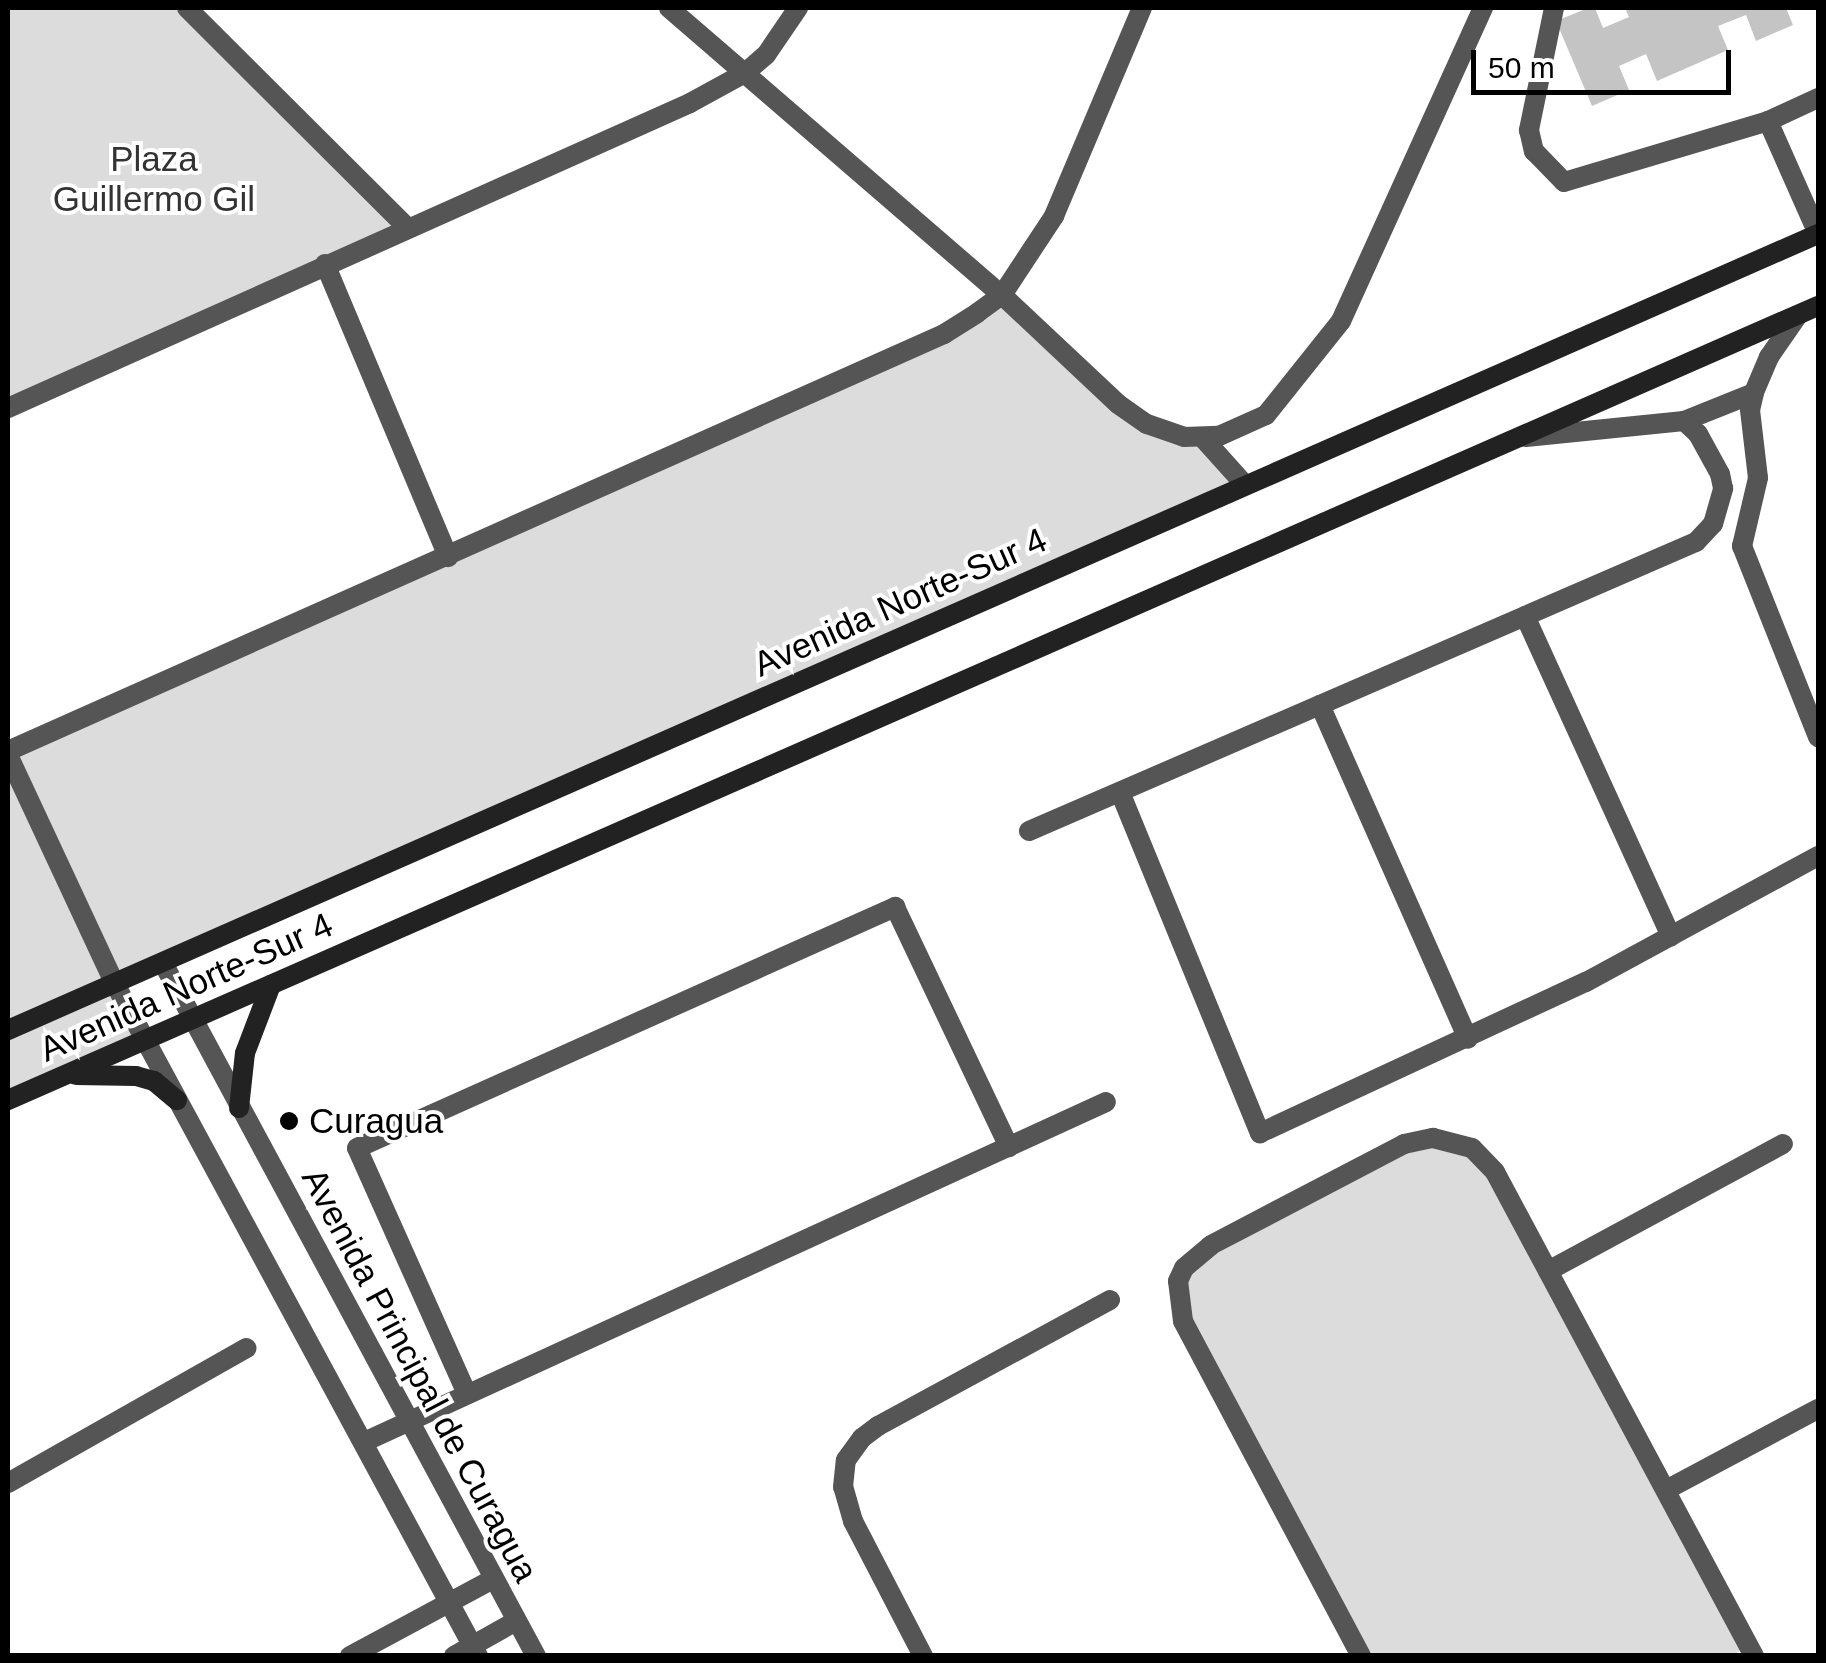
<!DOCTYPE html>
<html>
<head>
<meta charset="utf-8">
<style>
	body { margin:0 }
	#map { position:relative; width:1826px; height:1663px; overflow:hidden; background:#fff; font-family:Arial,sans-serif }
	div>[style] { position:absolute }
	[style*='--x'] { left:calc(var(--x)*1px); top:calc(var(--y)*1px); width:calc(var(--w)*1px); rotate:calc(var(--a)*1deg) }
	.green>* { inset:0; background:#dcdcdc }
	.building>* { inset:0; background:#c4c4c4 }
	.minor>* { height:20px; margin:-10px; padding:0 10px; transform-origin:10px; border-radius:10px; background:#555 }
	.secondary>* { height:20px; margin:-10px; padding:0 10px; transform-origin:10px; border-radius:10px; background:#222 }
	.dots>* { width:28px; height:28px; translate:-50% -50%; box-sizing:border-box; border:5px solid #fff; border-radius:50% }
	span { translate:-50% -50%; white-space:nowrap; text-align:center; line-height:1.15; -webkit-text-stroke:8px #fff; paint-order:stroke }
	.park-label { font-size:35px; color:#333 }
	.street-label { font-size:35px; color:#000 }
	.poi-label { font-size:35px; color:#000 }
	.left { translate:0 -50%; text-align:left }
	.frame { position:absolute; inset:0; border:10px solid #000; pointer-events:none }
	.scale { position:absolute; left:1471px; top:50px; width:260px; height:45px; box-sizing:border-box; border:5px solid #000; border-top:0; padding-left:12px; font-size:30px; line-height:35px; white-space:nowrap; color:#000; -webkit-text-stroke:8px #fff; paint-order:stroke }
</style>
</head>
<body>
<div id="map">
	<div class="green">
		<div style="clip-path:polygon(8px 8px,187px 8px,407px 227px,8px 408px)"></div>
		<div style="clip-path:polygon(1002px 295px,1118px 404px,1202px 437px,1245px 485px,115px 984px,144px 1039px,8px 1100px,8px 751px,944px 334px)"></div>
		<div style="clip-path:polygon(1404px 1144px,1472px 1148px,1749px 1646px,1731px 1656px,1361px 1655px,1183px 1321px,1184px 1268px)"></div>
	</div>
	<div class="building">
		<div style="clip-path:polygon(1588px 8px,1595px 8px,1603px 28px,1629px 17px,1625px 8px,1786px 8px,1793px 25px,1756px 41px,1746px 15px,1718px 26px,1728px 50px,1657px 81px,1646px 54px,1619px 66px,1629px 90px,1592px 106px,1556px 21px)"></div>
	</div>
	<div class="minor">
		<div style="--x:187;--y:8;--w:310;--a:44.9"></div>
		<div style="--x:669;--y:8;--w:440;--a:40.8"></div>
		<div style="--x:1002;--y:295;--w:159;--a:43.2"></div>
		<div style="--x:1118;--y:404;--w:35;--a:35"></div>
		<div style="--x:1147;--y:424;--w:39;--a:19"></div>
		<div style="--x:1184;--y:437;--w:35;--a:-2"></div>
		<div style="--x:1219;--y:436;--w:51;--a:-24.1"></div>
		<div style="--x:1266;--y:415;--w:120;--a:-51.4"></div>
		<div style="--x:1341;--y:321;--w:344;--a:-65.6"></div>
		<div style="--x:1554;--y:8;--w:125;--a:101.6"></div>
		<div style="--x:1529;--y:130;--w:22;--a:77"></div>
		<div style="--x:1534;--y:151;--w:43;--a:45.9"></div>
		<div style="--x:1564;--y:182;--w:213;--a:-16.6"></div>
		<div style="--x:1768;--y:121;--w:55;--a:-24.7"></div>
		<div style="--x:1768;--y:121;--w:124;--a:66.1"></div>
		<div style="--x:325;--y:264;--w:318;--a:67.2"></div>
		<div style="--x:1798;--y:315;--w:51;--a:124.6"></div>
		<div style="--x:1769;--y:357;--w:39;--a:113"></div>
		<div style="--x:1754;--y:393;--w:17;--a:103"></div>
		<div style="--x:1750;--y:410;--w:68;--a:83.3"></div>
		<div style="--x:1758;--y:478;--w:70;--a:103.2"></div>
		<div style="--x:1742;--y:546;--w:206;--a:68.3"></div>
		<div style="--x:8;--y:408;--w:747;--a:-24.09"></div>
		<div style="--x:690;--y:103;--w:63;--a:-28.6"></div>
		<div style="--x:745;--y:73;--w:28;--a:-41"></div>
		<div style="--x:766;--y:55;--w:57;--a:-55.8"></div>
		<div style="--x:1684;--y:421;--w:75;--a:-21.8"></div>
		<div style="--x:1202;--y:437;--w:64;--a:48.1"></div>
		<div style="--x:1525;--y:616;--w:352;--a:65.5"></div>
		<div style="--x:1320;--y:705;--w:365;--a:66.1"></div>
		<div style="--x:8;--y:751;--w:1025;--a:-24.01"></div>
		<div style="--x:944;--y:334;--w:39;--a:-32"></div>
		<div style="--x:977;--y:313;--w:31;--a:-36"></div>
		<div style="--x:1002;--y:295;--w:95;--a:-56.6"></div>
		<div style="--x:1054;--y:216;--w:226;--a:-67.1"></div>
		<div style="--x:8;--y:755;--w:253;--a:65"></div>
		<div style="--x:115;--y:984;--w:764;--a:61.62"></div>
		<div style="--x:1120;--y:792;--w:369;--a:67.7"></div>
		<div style="--x:1260;--y:1133;--w:359;--a:-24.9"></div>
		<div style="--x:1586;--y:982;--w:264;--a:-28.5"></div>
		<div style="--x:1029;--y:831;--w:727;--a:-23.43"></div>
		<div style="--x:1696;--y:542;--w:25;--a:-47"></div>
		<div style="--x:1713;--y:524;--w:37;--a:-74"></div>
		<div style="--x:1723;--y:488;--w:14;--a:-102"></div>
		<div style="--x:1720;--y:474;--w:46;--a:-118.8"></div>
		<div style="--x:1698;--y:434;--w:19;--a:-137"></div>
		<div style="--x:1684;--y:421;--w:159;--a:174.2"></div>
		<div style="--x:163;--y:963;--w:787;--a:61.71"></div>
		<div style="--x:1548;--y:1271;--w:267;--a:-28.4"></div>
		<div style="--x:467;--y:1394;--w:269;--a:-114.1"></div>
		<div style="--x:357;--y:1148;--w:590;--a:-24.13"></div>
		<div style="--x:895;--y:907;--w:266;--a:64.6"></div>
		<div style="--x:364;--y:1442;--w:816;--a:-24.62"></div>
		<div style="--x:8;--y:1483;--w:274;--a:-29.5"></div>
		<div style="--x:1666;--y:1490;--w:172;--a:-28.1"></div>
		<div style="--x:350;--y:1656;--w:162;--a:-28.3"></div>
		<div style="--x:454;--y:1656;--w:71;--a:-29.4"></div>
		<div style="--x:923;--y:1656;--w:152;--a:-117.4"></div>
		<div style="--x:853;--y:1521;--w:35;--a:-106"></div>
		<div style="--x:843;--y:1487;--w:27;--a:-84"></div>
		<div style="--x:846;--y:1460;--w:27;--a:-54"></div>
		<div style="--x:862;--y:1438;--w:20;--a:-37"></div>
		<div style="--x:878;--y:1426;--w:264;--a:-28.5"></div>
		<div style="--x:1361;--y:1656;--w:379;--a:-118"></div>
		<div style="--x:1183;--y:1321;--w:40;--a:-97.1"></div>
		<div style="--x:1178;--y:1281;--w:14;--a:-65"></div>
		<div style="--x:1184;--y:1268;--w:35;--a:-40"></div>
		<div style="--x:1211;--y:1245;--w:218;--a:-27.6"></div>
		<div style="--x:1404;--y:1144;--w:30;--a:-12"></div>
		<div style="--x:1433;--y:1138;--w:40;--a:14.4"></div>
		<div style="--x:1472;--y:1148;--w:33;--a:46"></div>
		<div style="--x:1495;--y:1172;--w:549;--a:61.85"></div>
	</div>
	<div class="secondary">
		<div style="--x:8;--y:1030;--w:1977;--a:-23.74"></div>
		<div style="--x:76;--y:1075;--w:60;--a:1"></div>
		<div style="--x:136;--y:1076;--w:19;--a:16"></div>
		<div style="--x:154;--y:1081;--w:30;--a:40"></div>
		<div style="--x:8;--y:1100;--w:1976;--a:-23.69"></div>
		<div style="--x:239;--y:1108;--w:55;--a:-83.8"></div>
		<div style="--x:245;--y:1053;--w:73;--a:-69.1"></div>
	</div>
	<div class="dots">
		<div style="left:289px;top:1121px;background:#000"></div>
	</div>
	<div class="park-label">
		<span style="left:154px;top:179px">Plaza<br>Guillermo Gil</span>
	</div>
	<div class="street-label">
		<span style="left:900px;top:602px;rotate:-24deg">Avenida Norte-Sur 4</span>
		<span style="left:186px;top:987px;rotate:-24deg">Avenida Norte-Sur 4</span>
		<span style="left:420px;top:1375px;rotate:62deg">Avenida Principal de Curagua</span>
	</div>
	<div class="poi-label">
		<span class="left" style="left:309px;top:1121px">Curagua</span>
	</div>
	<div class="frame"></div>
	<div class="scale">50 m</div>
</div>
</body>
</html>
